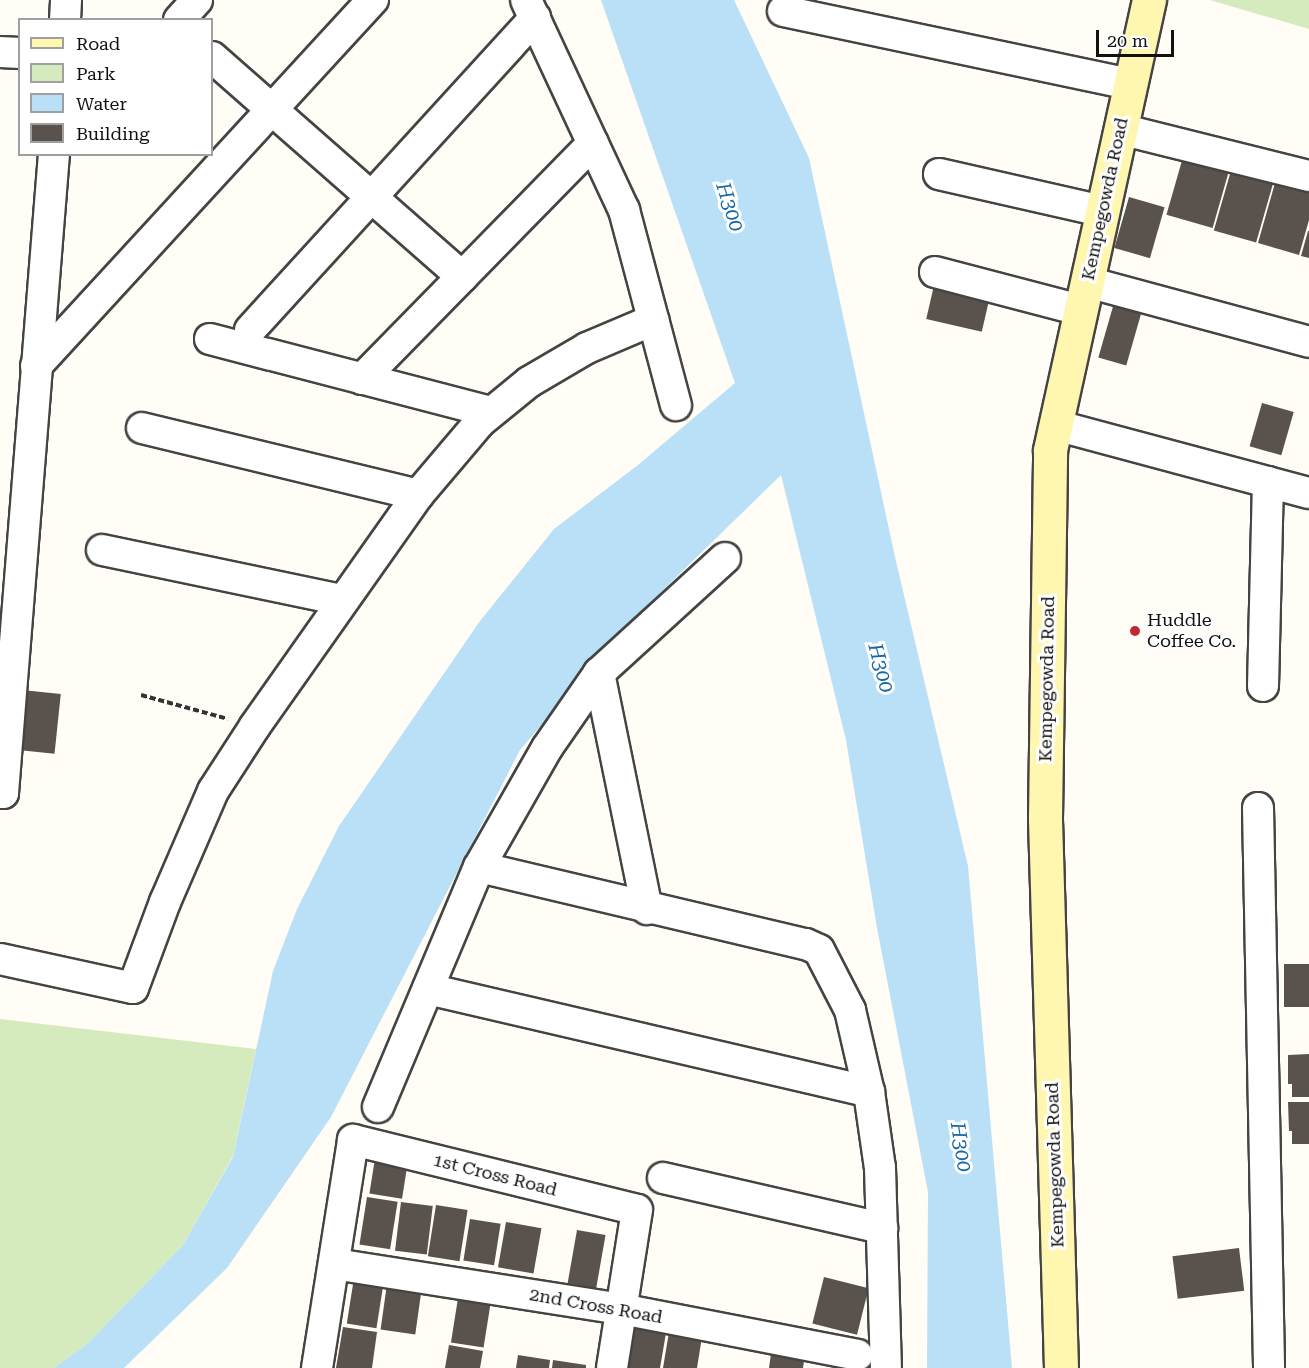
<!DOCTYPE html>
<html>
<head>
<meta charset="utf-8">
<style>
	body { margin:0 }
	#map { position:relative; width:1309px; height:1368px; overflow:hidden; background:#fffdf5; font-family:"Roboto Serif",serif }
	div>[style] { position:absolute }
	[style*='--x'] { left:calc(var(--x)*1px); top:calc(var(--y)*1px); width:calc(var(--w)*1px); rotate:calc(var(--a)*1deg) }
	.green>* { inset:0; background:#d5ebbd }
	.water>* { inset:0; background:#b9e0f7 }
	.building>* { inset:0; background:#5a524d; transform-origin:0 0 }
	.path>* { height:4px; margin-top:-2px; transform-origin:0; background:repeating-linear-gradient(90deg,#333 0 6px,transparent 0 9px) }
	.roads { filter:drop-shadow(2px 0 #444) drop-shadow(-2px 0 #444) drop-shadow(0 2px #444) drop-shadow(0 -2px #444) }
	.street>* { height:30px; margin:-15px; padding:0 15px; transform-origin:15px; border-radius:15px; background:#fff }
	.secondary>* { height:33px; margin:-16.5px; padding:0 16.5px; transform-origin:16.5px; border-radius:16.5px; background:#fff6b0 }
	.dots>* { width:16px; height:16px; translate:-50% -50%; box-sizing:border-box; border:3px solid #fff; border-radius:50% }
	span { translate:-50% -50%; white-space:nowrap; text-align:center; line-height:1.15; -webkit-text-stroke:6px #fff; paint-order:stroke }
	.street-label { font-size:18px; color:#111 }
	.poi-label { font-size:18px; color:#111 }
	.left { translate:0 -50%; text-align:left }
	.water-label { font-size:20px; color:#1768a6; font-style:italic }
	.legend { position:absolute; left:18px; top:18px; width:195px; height:138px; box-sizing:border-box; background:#fff; border:2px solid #a0a0a0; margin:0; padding:8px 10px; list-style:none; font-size:18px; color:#111 }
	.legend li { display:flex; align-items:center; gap:12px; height:30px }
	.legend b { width:30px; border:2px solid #a0a0a0 }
	.scale { position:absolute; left:1096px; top:30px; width:78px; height:27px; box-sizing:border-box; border:3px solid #111; border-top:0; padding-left:8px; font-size:18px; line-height:21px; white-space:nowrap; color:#111; -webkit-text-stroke:4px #fff; paint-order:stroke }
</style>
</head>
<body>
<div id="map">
	<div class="green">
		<div style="clip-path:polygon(1210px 0,1309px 0,1309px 29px)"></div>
		<div style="clip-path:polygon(0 1019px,256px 1049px,233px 1156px,183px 1245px,87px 1344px,54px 1368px,0 1368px)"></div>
	</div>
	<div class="water">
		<div style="clip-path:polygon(601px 0,734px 0,809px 158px,895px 557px,968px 866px,1012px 1368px,927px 1368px,928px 1192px,877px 928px,846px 740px,781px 475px,629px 623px,520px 750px,331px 1117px,227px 1268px,124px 1368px,54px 1368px,87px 1344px,183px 1245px,233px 1157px,273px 971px,297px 909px,339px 826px,480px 621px,554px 529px,638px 465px,735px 383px)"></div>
	</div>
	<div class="building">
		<div style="left:1183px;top:157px;width:48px;height:60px;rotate:16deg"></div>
		<div style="left:1232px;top:167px;width:44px;height:66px;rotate:16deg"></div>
		<div style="clip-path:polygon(1275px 183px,1309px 192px,1309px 220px,1299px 255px,1258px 243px)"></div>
		<div style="left:1129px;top:197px;width:37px;height:53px;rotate:16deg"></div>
		<div style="clip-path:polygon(1308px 231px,1309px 231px,1309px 258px,1301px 256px)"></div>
		<div style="left:935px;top:281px;width:57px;height:39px;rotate:13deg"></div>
		<div style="left:1116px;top:296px;width:29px;height:64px;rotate:16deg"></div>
		<div style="left:1262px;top:403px;width:33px;height:45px;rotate:16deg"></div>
		<div style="left:22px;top:690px;width:39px;height:60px;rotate:6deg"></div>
		<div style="left:1284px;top:964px;width:25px;height:43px"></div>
		<div style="clip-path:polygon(1309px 1054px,1309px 1097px,1292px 1097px,1292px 1084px,1288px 1084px,1288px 1055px)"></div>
		<div style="clip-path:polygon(1288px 1102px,1309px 1102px,1309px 1144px,1292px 1144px,1292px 1131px,1289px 1131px)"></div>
		<div style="left:376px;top:1152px;width:33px;height:42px;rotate:9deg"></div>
		<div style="left:367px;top:1197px;width:31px;height:48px;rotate:9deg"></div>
		<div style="left:401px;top:1202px;width:32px;height:49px;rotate:7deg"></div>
		<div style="left:436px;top:1205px;width:32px;height:52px;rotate:9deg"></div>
		<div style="left:470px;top:1219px;width:31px;height:42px;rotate:9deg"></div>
		<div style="left:506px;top:1222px;width:36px;height:46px;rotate:10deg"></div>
		<div style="left:577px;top:1230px;width:29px;height:54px;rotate:10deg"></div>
		<div style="left:1239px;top:1248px;width:43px;height:67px;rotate:83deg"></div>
		<div style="left:824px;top:1277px;width:46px;height:48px;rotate:14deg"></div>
		<div style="left:354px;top:1278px;width:30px;height:46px;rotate:9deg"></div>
		<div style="left:387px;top:1284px;width:35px;height:46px;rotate:8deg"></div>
		<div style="left:458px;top:1298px;width:33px;height:45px;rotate:9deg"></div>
		<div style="clip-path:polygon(343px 1327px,377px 1332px,372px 1368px,336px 1368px)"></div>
		<div style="clip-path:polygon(631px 1327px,666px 1333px,660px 1368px,624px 1368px)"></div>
		<div style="clip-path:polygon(669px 1332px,702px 1337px,697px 1368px,663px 1368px)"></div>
		<div style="clip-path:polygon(449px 1345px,483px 1351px,480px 1368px,445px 1368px)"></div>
		<div style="clip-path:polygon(772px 1347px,805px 1353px,803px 1368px,769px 1368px)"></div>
		<div style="clip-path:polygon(518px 1355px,550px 1360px,549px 1368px,516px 1368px)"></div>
		<div style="clip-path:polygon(553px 1360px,586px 1365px,586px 1368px,552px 1368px)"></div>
	</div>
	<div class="path">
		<div style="--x:141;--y:695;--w:90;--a:15.4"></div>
	</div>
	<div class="roads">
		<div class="street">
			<div style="--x:526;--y:0;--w:232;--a:65"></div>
			<div style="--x:624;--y:210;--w:202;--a:75.1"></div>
			<div style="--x:783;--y:11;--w:355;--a:11.9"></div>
			<div style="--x:65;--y:20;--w:20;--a:-87"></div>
			<div style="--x:179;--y:20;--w:27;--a:-48"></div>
			<div style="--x:0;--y:52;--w:20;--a:3"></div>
			<div style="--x:212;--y:57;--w:333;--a:41.3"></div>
			<div style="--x:1120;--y:129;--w:195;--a:14"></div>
			<div style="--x:939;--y:174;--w:167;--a:12.8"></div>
			<div style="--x:935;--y:272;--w:150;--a:14.7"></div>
			<div style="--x:1087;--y:282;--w:230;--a:15.1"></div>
			<div style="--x:250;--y:330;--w:423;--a:-47.6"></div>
			<div style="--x:210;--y:339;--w:290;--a:14.6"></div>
			<div style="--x:36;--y:366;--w:498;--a:-47.4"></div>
			<div style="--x:362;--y:379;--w:330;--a:-45.6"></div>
			<div style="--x:1055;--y:425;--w:263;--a:15"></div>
			<div style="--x:142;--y:428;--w:284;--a:13.6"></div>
			<div style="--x:102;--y:550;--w:245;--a:11.8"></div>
			<div style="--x:725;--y:558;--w:171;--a:137.6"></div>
			<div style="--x:599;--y:673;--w:91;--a:124.7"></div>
			<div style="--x:547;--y:748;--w:137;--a:119.7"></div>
			<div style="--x:479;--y:867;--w:336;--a:13.3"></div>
			<div style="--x:806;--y:944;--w:14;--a:25"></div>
			<div style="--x:819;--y:950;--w:68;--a:62.7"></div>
			<div style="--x:850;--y:1010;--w:84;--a:77"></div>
			<div style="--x:869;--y:1092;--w:77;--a:81.8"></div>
			<div style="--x:880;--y:1168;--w:200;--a:88.3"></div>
			<div style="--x:599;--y:673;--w:241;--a:78.5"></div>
			<div style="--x:1263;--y:686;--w:204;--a:-88.6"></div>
			<div style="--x:0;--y:793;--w:3;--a:0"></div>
			<div style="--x:3;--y:793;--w:641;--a:-85.44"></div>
			<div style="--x:1258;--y:808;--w:560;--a:88.87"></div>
			<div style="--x:0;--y:959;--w:136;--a:12.3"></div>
			<div style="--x:133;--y:988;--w:92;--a:-69.6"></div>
			<div style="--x:165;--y:902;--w:121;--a:-66.6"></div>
			<div style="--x:213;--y:791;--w:77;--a:-57.1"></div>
			<div style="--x:255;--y:726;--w:283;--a:-54.8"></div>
			<div style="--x:418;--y:495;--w:96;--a:-49.7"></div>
			<div style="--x:480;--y:422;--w:63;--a:-39.2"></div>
			<div style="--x:529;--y:382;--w:67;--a:-30.4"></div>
			<div style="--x:587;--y:348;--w:72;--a:-23"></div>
			<div style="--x:428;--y:989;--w:453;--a:13.1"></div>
			<div style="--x:378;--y:1107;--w:260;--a:-67.2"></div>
			<div style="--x:663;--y:1178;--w:225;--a:12.9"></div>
			<div style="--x:334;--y:1264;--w:291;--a:8.9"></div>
			<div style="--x:621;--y:1309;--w:241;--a:11"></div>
			<div style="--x:317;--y:1368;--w:231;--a:-81"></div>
			<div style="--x:353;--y:1140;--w:292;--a:13.8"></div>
			<div style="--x:637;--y:1210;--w:160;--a:99"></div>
		</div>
		<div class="secondary">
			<div style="--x:1061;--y:1368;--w:550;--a:-91.67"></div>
			<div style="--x:1045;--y:818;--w:368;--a:-89.2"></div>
			<div style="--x:1050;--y:450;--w:461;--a:-77.6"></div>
		</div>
	</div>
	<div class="dots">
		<div style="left:1135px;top:631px;background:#c4262e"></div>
	</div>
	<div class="street-label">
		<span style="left:1105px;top:199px;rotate:-78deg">Kempegowda Road</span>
		<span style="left:1047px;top:679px;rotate:-89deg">Kempegowda Road</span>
		<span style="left:1055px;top:1165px;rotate:-92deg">Kempegowda Road</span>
		<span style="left:495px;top:1175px;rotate:14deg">1st Cross Road</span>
		<span style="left:596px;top:1306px;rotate:10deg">2nd Cross Road</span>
	</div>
	<div class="poi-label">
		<span class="left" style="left:1147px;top:631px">Huddle<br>Coffee Co.</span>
	</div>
	<div class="water-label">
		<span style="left:730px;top:207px;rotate:72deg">H300</span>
		<span style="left:881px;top:668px;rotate:75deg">H300</span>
		<span style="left:961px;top:1147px;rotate:81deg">H300</span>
	</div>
	<ul class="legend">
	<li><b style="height:8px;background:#fff6b0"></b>Road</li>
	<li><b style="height:16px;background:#d5ebbd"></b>Park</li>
	<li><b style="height:16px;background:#b9e0f7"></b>Water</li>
	<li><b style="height:16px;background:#5a524d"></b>Building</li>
	</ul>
	<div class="scale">20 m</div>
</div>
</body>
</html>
